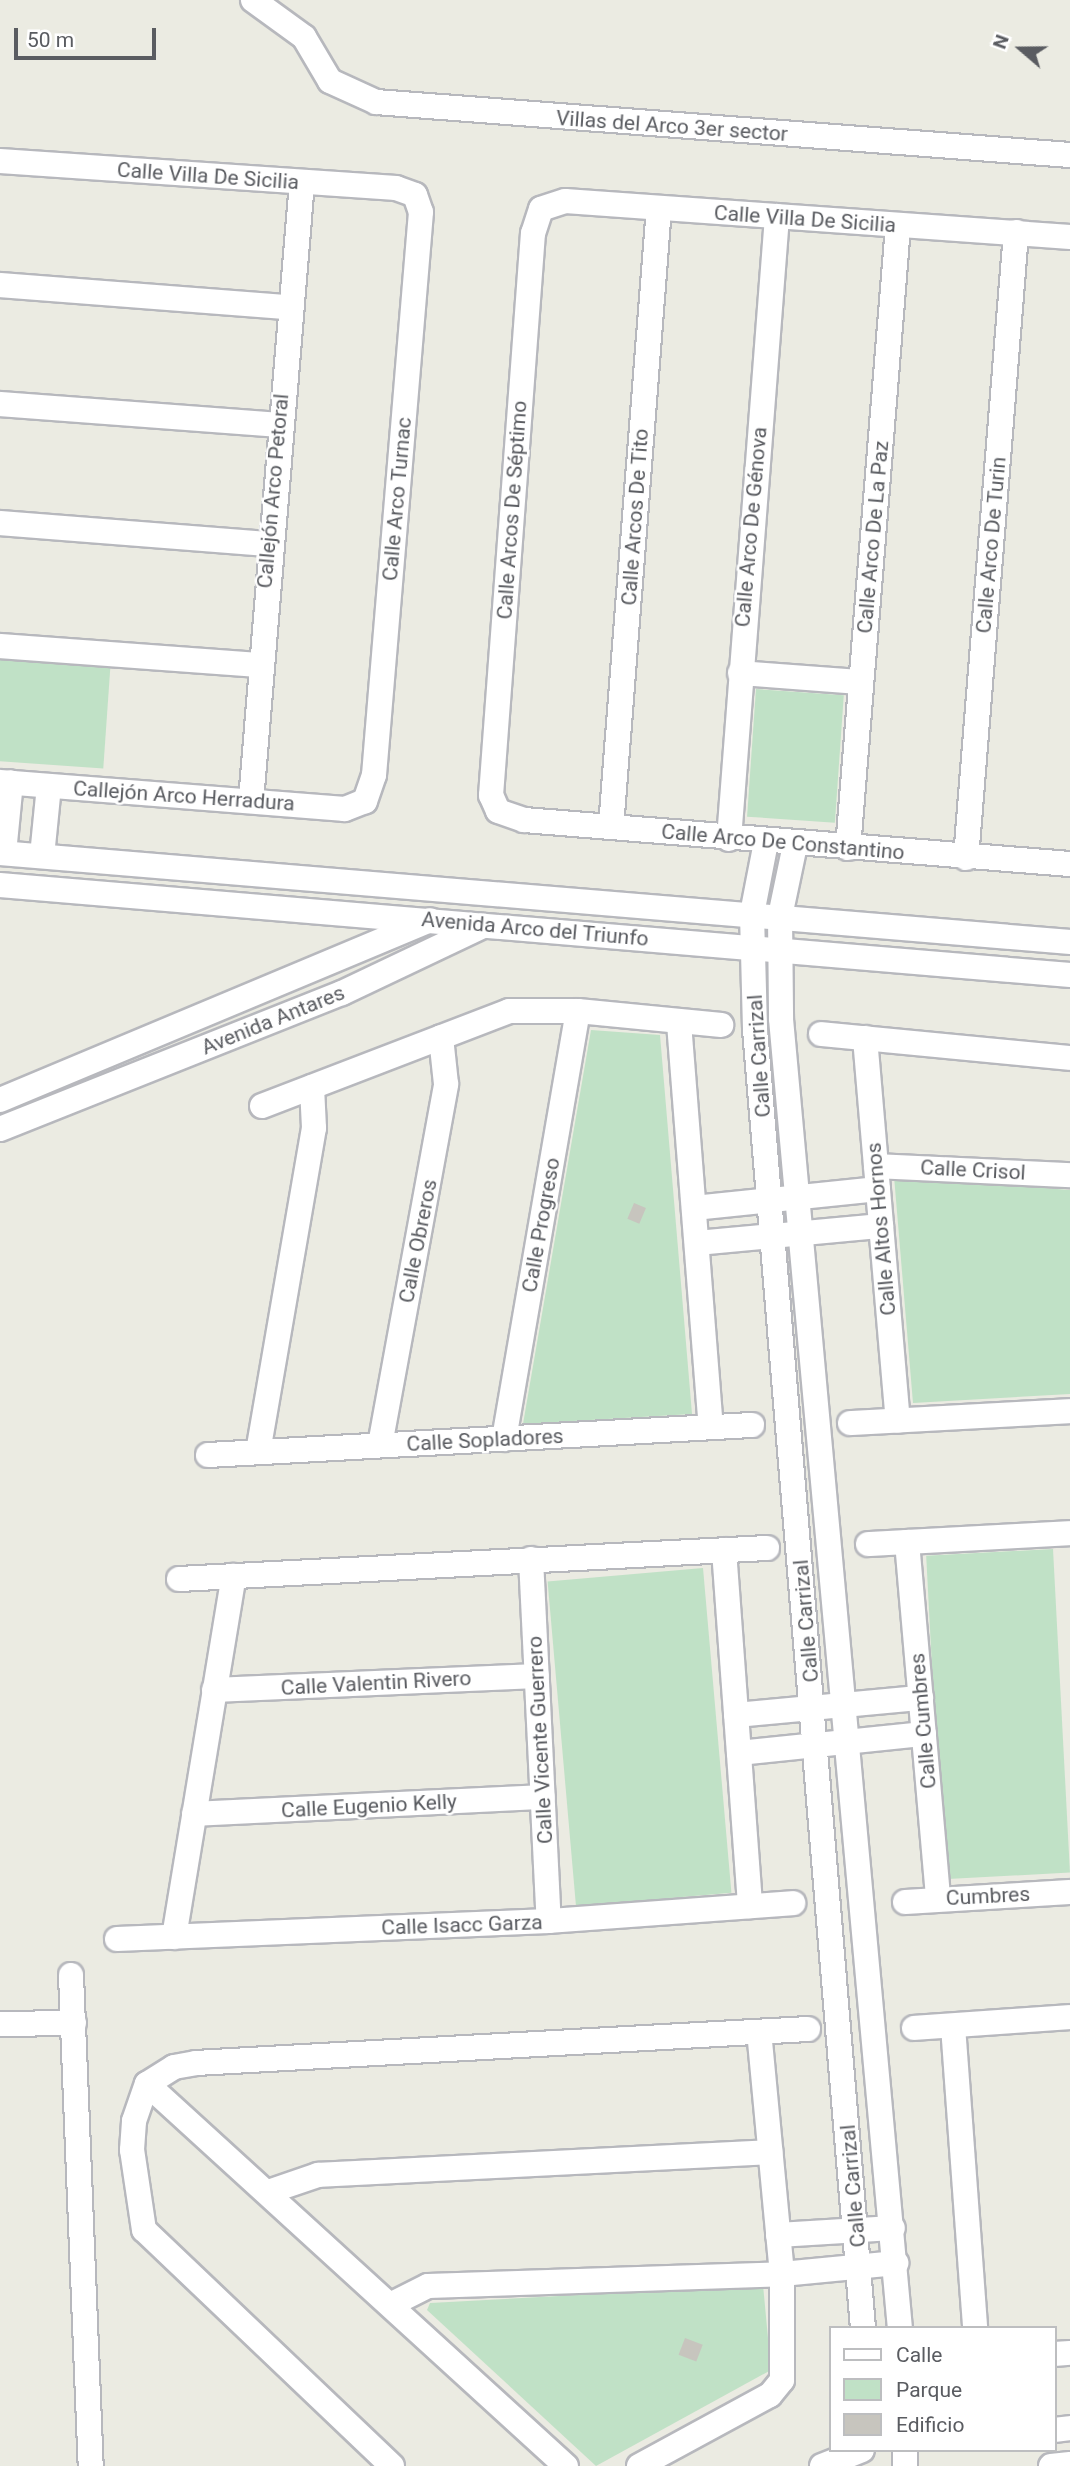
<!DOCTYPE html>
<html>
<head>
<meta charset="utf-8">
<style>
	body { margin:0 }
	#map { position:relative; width:1070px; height:2466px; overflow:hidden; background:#ebebe2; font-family:Roboto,sans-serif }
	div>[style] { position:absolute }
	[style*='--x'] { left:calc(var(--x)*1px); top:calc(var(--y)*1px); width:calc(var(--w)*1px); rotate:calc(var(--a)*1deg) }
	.green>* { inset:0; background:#c0e1c6; transform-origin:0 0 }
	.building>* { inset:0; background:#c7c5be; transform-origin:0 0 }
	.roads { filter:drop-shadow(2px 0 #b7b8bd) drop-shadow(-2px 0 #b7b8bd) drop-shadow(0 2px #b7b8bd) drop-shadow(0 -2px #b7b8bd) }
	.minor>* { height:24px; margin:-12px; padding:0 12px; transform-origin:12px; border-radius:12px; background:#fff }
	span { translate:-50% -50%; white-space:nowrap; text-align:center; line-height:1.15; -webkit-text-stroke:5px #fff; paint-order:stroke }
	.street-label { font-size:21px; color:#5a5c61 }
	.legend { position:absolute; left:829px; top:2326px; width:228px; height:126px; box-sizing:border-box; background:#fff; border:2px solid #bdbec0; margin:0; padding:9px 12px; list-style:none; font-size:21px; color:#5a5c61 }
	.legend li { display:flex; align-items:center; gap:14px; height:35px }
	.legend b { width:35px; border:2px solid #bdbec0 }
	.north { position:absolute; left:986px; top:14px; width:70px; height:70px; -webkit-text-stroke:5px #fff; paint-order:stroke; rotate:290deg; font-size:19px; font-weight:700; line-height:28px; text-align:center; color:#5a5c61 }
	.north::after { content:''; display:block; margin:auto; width:24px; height:32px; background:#5a5c61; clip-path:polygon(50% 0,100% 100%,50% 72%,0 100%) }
	.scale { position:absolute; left:14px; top:28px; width:142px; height:32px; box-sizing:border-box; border:4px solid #5a5c61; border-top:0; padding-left:9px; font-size:21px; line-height:24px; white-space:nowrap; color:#5a5c61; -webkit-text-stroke:5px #fff; paint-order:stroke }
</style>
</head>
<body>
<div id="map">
	<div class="green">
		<div style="left:0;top:654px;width:111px;height:107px;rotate:4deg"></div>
		<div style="left:756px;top:689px;width:88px;height:128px;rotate:4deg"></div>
		<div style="clip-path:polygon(591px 1030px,660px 1035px,692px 1414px,523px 1424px)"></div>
		<div style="clip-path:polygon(894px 1176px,1070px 1190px,1070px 1394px,913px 1403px)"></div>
		<div style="left:1053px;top:1549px;width:324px;height:127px;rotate:87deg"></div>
		<div style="left:703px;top:1568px;width:326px;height:156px;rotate:85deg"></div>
		<div style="clip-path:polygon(763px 2285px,771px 2370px,596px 2466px,427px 2310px,430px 2303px)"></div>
	</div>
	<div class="building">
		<div style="left:634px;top:1203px;width:13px;height:17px;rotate:23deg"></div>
		<div style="left:685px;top:2338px;width:19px;height:18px;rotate:21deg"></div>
	</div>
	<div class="roads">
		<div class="minor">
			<div style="--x:253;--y:0;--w:63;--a:36"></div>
			<div style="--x:304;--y:37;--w:51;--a:59.4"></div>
			<div style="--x:330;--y:81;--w:51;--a:24.5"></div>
			<div style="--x:376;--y:102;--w:696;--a:4.37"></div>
			<div style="--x:0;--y:161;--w:397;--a:3.9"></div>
			<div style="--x:396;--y:188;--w:20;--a:20"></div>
			<div style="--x:415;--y:195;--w:18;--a:71"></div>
			<div style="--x:421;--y:212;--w:565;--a:94.77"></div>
			<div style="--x:374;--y:775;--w:28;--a:109"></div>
			<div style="--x:365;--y:801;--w:22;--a:158"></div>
			<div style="--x:345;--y:809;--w:346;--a:-175.5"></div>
			<div style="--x:1070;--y:237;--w:506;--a:-175.92"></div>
			<div style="--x:565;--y:201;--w:25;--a:162"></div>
			<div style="--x:541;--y:209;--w:25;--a:108"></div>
			<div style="--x:533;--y:233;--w:564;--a:94.27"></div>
			<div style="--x:491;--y:795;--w:17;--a:66"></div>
			<div style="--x:498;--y:811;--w:28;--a:19"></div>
			<div style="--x:524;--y:820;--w:548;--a:4.61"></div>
			<div style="--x:0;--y:285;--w:290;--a:4.4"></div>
			<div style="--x:0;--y:404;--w:279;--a:4.3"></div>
			<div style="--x:0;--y:523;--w:269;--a:4.5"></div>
			<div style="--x:0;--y:646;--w:261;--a:4.2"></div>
			<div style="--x:740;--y:673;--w:121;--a:4.3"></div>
			<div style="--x:251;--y:801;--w:621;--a:-85.29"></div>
			<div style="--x:611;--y:827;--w:621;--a:-85.57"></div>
			<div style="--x:729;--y:839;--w:625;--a:-85.59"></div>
			<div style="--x:766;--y:842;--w:73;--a:101"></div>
			<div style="--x:752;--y:914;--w:115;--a:88.5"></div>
			<div style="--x:755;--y:1029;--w:1303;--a:85.25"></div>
			<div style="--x:795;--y:845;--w:73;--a:101.9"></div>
			<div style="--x:780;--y:916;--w:103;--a:89.4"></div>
			<div style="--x:781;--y:1019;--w:1314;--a:84.81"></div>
			<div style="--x:848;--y:848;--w:624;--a:-85.4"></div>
			<div style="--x:0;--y:853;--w:1074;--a:4.75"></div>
			<div style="--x:4;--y:853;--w:71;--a:-84.4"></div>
			<div style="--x:42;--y:856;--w:70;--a:-84.3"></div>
			<div style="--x:966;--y:858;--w:628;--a:-85.43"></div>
			<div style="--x:0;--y:885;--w:1074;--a:4.81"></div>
			<div style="--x:679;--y:1023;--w:405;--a:85.5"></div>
			<div style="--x:821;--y:1034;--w:250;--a:5.5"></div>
			<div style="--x:865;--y:1038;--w:384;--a:85.1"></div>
			<div style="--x:0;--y:1100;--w:466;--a:-22.7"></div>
			<div style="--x:262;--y:1106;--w:265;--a:-21"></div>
			<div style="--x:509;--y:1011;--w:69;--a:0"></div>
			<div style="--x:578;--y:1011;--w:144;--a:5.6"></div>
			<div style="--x:0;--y:1129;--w:368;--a:-21.7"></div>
			<div style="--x:342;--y:993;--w:156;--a:-25.4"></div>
			<div style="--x:876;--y:1166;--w:194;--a:2.7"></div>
			<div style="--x:694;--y:1208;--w:185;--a:-5.9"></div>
			<div style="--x:697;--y:1243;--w:185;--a:-5.3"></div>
			<div style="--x:850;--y:1423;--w:220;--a:-3.1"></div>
			<div style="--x:504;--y:1439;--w:434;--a:-80.2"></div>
			<div style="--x:380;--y:1445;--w:367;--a:-79.6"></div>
			<div style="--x:446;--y:1084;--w:47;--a:-96.1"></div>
			<div style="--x:258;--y:1452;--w:329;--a:-80.2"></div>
			<div style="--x:314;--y:1128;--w:41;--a:-92.8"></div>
			<div style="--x:208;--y:1455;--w:545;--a:-3.16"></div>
			<div style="--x:907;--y:1542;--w:358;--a:85"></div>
			<div style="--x:868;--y:1544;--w:202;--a:-3.1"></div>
			<div style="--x:724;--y:1550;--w:357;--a:85.8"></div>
			<div style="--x:531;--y:1559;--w:362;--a:87.2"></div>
			<div style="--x:179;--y:1579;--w:589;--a:-3.02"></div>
			<div style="--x:214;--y:1690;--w:323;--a:-2.5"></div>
			<div style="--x:736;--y:1715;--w:186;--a:-5.3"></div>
			<div style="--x:739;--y:1753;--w:186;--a:-5.9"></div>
			<div style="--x:194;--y:1814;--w:349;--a:-2.8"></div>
			<div style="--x:905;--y:1902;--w:165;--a:-3.5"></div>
			<div style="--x:174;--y:1937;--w:366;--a:-80.6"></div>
			<div style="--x:117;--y:1939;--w:432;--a:-2.4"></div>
			<div style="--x:549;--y:1921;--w:245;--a:-4.2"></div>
			<div style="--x:71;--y:1975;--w:491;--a:87.7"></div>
			<div style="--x:0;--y:2024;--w:74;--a:-0.8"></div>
			<div style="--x:953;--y:2026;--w:303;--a:85.8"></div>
			<div style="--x:914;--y:2028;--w:156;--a:-4"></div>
			<div style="--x:147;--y:2084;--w:567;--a:42.36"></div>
			<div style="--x:271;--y:2191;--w:50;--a:-18.8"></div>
			<div style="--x:318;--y:2175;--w:453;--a:-2.9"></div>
			<div style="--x:778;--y:2235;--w:115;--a:-3.5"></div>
			<div style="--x:392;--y:2304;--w:40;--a:-26.6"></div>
			<div style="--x:428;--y:2286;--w:354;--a:-1.9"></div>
			<div style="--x:782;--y:2274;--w:115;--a:-5.5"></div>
			<div style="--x:1054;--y:2354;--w:16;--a:-4"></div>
			<div style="--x:1054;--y:2430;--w:16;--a:-7"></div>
			<div style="--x:905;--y:2450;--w:16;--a:90"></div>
			<div style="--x:392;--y:2466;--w:342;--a:-136.4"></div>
			<div style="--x:144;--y:2230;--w:81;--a:-98.5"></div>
			<div style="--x:132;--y:2150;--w:29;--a:-86"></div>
			<div style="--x:134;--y:2121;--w:39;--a:-71"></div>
			<div style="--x:147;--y:2084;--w:32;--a:-32"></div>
			<div style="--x:174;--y:2067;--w:22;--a:-10"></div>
			<div style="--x:196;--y:2063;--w:613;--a:-3.18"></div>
			<div style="--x:639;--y:2466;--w:149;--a:-28.5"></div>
			<div style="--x:770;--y:2395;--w:19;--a:-51"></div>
			<div style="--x:782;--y:2380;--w:106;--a:-90"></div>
			<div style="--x:782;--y:2274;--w:243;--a:-95.4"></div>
			<div style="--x:822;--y:2466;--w:43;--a:-21.8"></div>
			<div style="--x:1051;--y:2466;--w:19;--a:-6"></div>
		</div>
	</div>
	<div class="street-label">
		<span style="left:672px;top:126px;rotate:4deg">Villas del Arco 3er sector</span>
		<span style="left:208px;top:176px;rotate:4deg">Calle Villa De Sicilia</span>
		<span style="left:805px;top:219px;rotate:4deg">Calle Villa De Sicilia</span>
		<span style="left:273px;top:491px;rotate:-85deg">Callejón Arco Petoral</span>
		<span style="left:397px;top:499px;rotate:-85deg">Calle Arco Turnac</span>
		<span style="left:512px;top:510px;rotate:-86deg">Calle Arcos De Séptimo</span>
		<span style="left:635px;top:517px;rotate:-86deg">Calle Arcos De Tito</span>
		<span style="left:751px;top:527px;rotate:-85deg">Calle Arco De Génova</span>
		<span style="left:873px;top:537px;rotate:-85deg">Calle Arco De La Paz</span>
		<span style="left:991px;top:545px;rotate:-85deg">Calle Arco De Turin</span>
		<span style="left:184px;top:796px;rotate:4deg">Callejón Arco Herradura</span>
		<span style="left:783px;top:842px;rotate:5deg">Calle Arco De Constantino</span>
		<span style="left:535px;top:929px;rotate:5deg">Avenida Arco del Triunfo</span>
		<span style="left:273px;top:1020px;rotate:-22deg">Avenida Antares</span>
		<span style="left:759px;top:1056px;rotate:-94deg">Calle Carrizal</span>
		<span style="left:973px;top:1170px;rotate:3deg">Calle Crisol</span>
		<span style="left:541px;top:1225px;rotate:-80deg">Calle Progreso</span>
		<span style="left:881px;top:1229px;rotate:-95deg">Calle Altos Hornos</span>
		<span style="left:418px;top:1241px;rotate:-79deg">Calle Obreros</span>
		<span style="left:485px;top:1440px;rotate:-3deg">Calle Sopladores</span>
		<span style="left:806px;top:1621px;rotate:-95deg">Calle Carrizal</span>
		<span style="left:376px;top:1683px;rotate:-3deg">Calle Valentin Rivero</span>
		<span style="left:923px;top:1721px;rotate:-95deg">Calle Cumbres</span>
		<span style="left:540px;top:1740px;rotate:-93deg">Calle Vicente Guerrero</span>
		<span style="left:369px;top:1806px;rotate:-3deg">Calle Eugenio Kelly</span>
		<span style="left:988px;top:1896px;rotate:-3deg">Cumbres</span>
		<span style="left:462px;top:1925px;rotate:-2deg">Calle Isacc Garza</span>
		<span style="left:853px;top:2186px;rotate:-95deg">Calle Carrizal</span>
	</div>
	<ul class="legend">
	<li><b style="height:9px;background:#fff"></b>Calle</li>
	<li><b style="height:19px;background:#c0e1c6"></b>Parque</li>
	<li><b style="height:19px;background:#c7c5be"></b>Edificio</li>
	</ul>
	<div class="north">N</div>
	<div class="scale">50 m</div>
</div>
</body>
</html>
